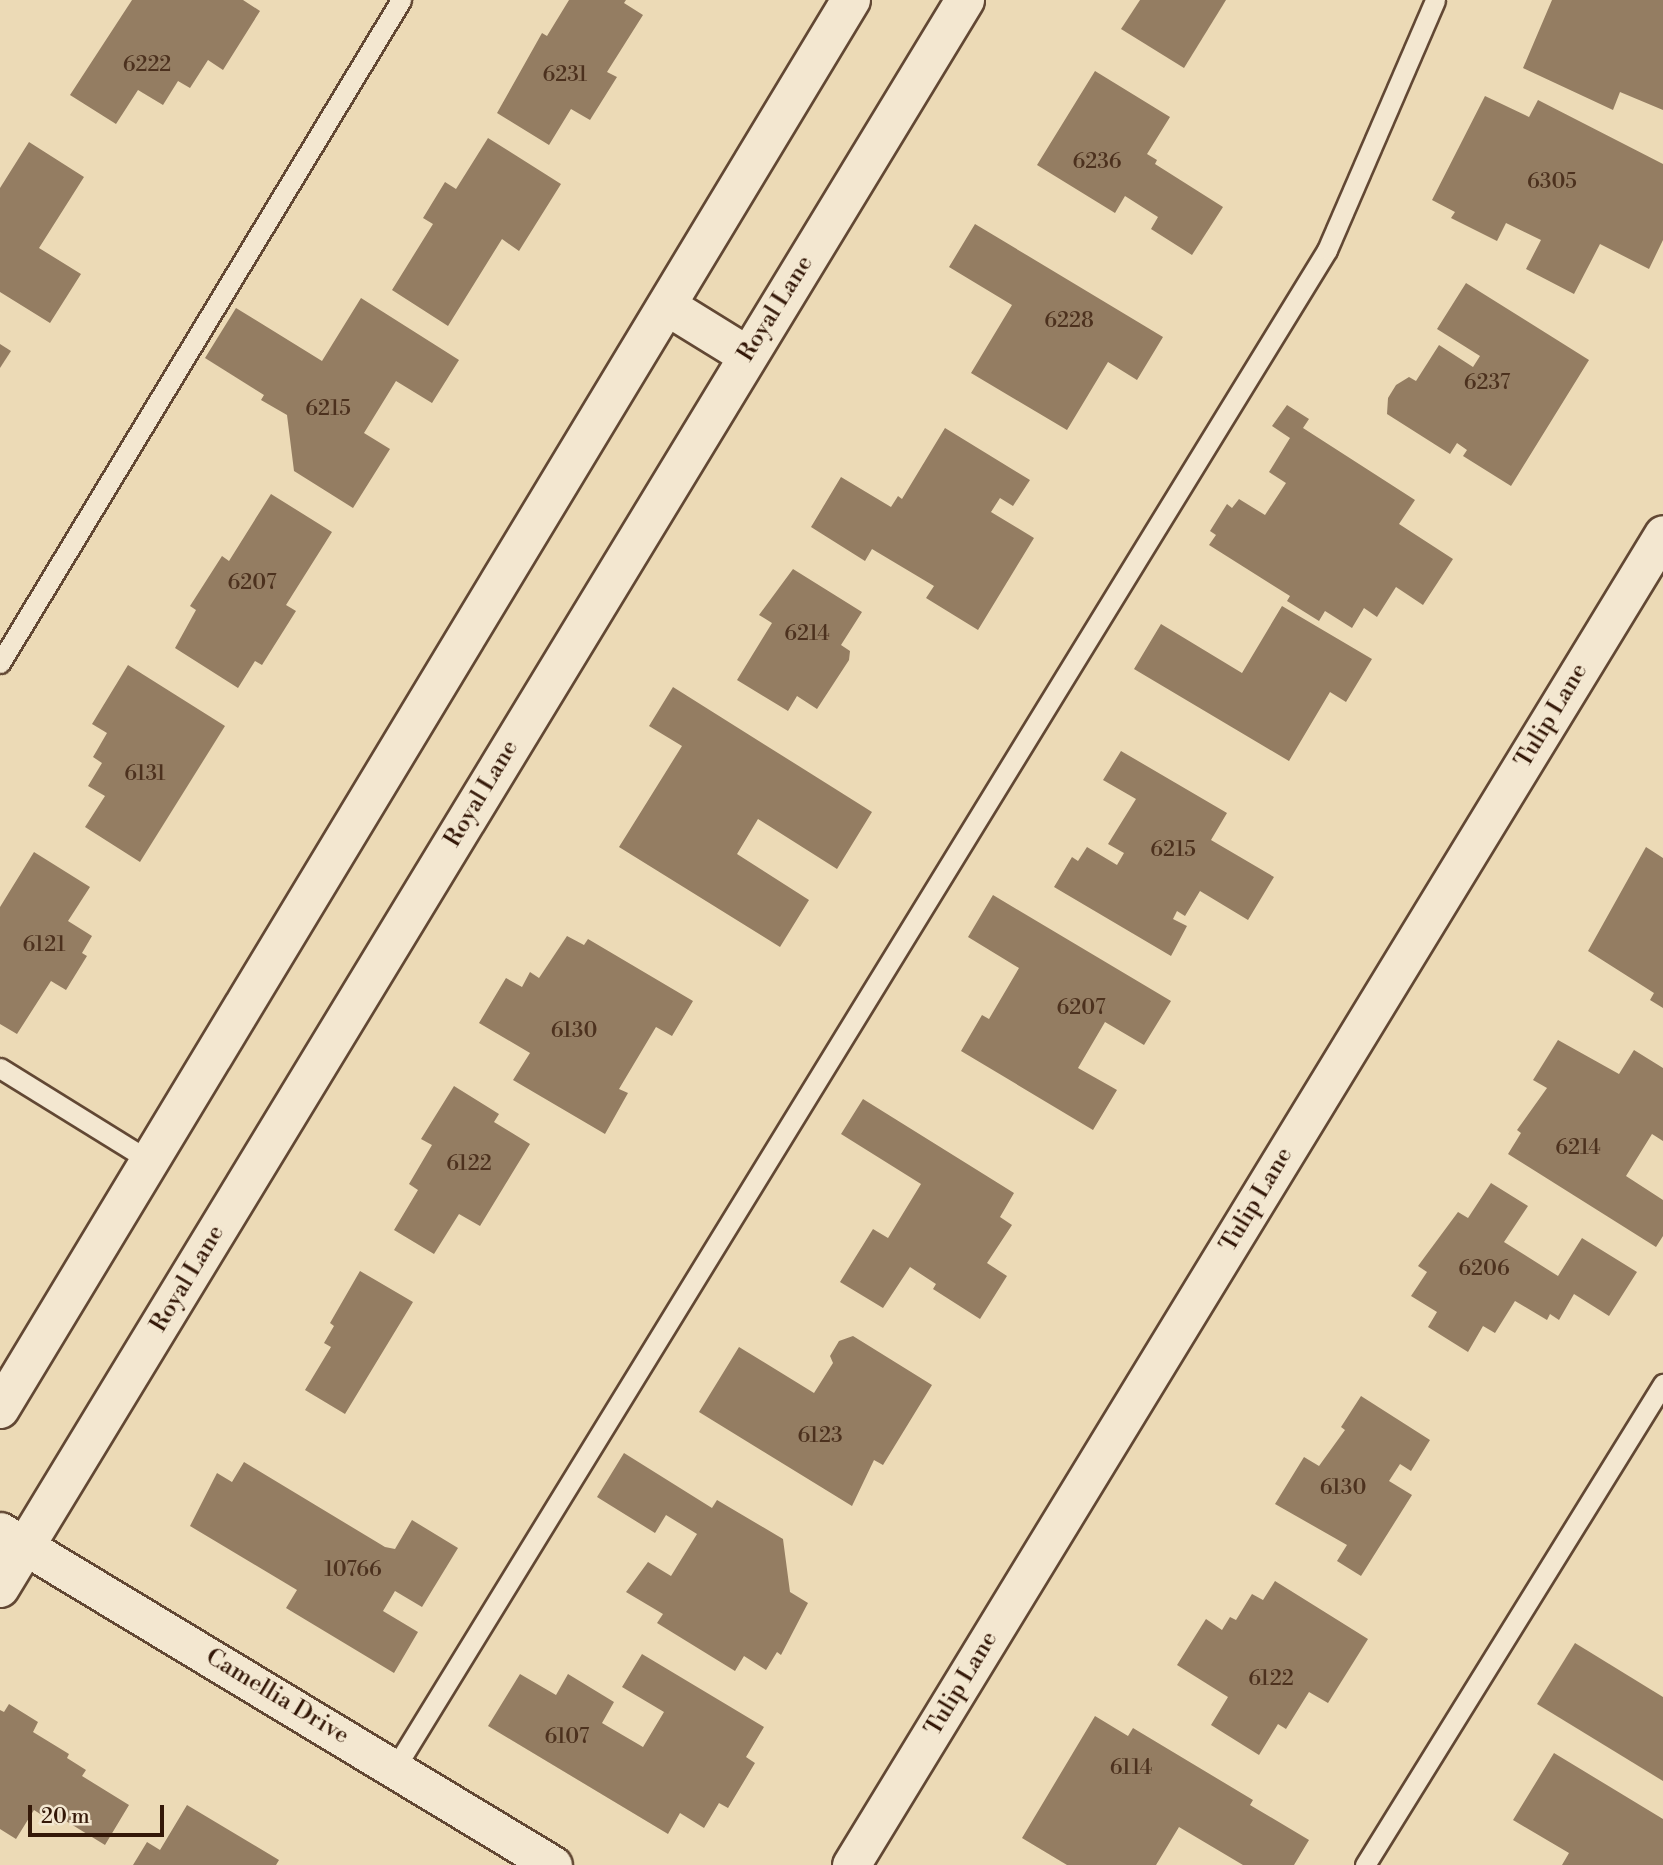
<!DOCTYPE html>
<html>
<head>
<meta charset="utf-8">
<style>
	body { margin:0 }
	#map { position:relative; width:1663px; height:1865px; overflow:hidden; background:#ecdab6; font-family:"Libre Bodoni",serif }
	div>[style] { position:absolute }
	[style*='--x'] { left:calc(var(--x)*1px); top:calc(var(--y)*1px); width:calc(var(--w)*1px); rotate:calc(var(--a)*1deg) }
	.building>* { inset:0; background:#947d62 }
	.roads { filter:drop-shadow(2px 0 #624834) drop-shadow(-2px 0 #624834) drop-shadow(0 2px #624834) drop-shadow(0 -2px #624834) }
	.service>* { height:19px; margin:-9.5px; padding:0 9.5px; transform-origin:9.5px; border-radius:9.5px; background:#f3e7d0 }
	.minor>* { height:37px; margin:-18.5px; padding:0 18.5px; transform-origin:18.5px; border-radius:18.5px; background:#f3e7d0 }
	.secondary>* { height:38px; margin:-19px; padding:0 19px; transform-origin:19px; border-radius:19px; background:#f3e7d0 }
	span { translate:-50% -50%; white-space:nowrap; text-align:center; line-height:1.15; -webkit-text-stroke:5px #f3e7d0; paint-order:stroke }
	.number-label { font-size:21px; color:#4c311e }
	.number-label span { -webkit-text-stroke-width:0 }
	.street-label { font-size:24px; color:#341808 }
	.scale { position:absolute; left:28px; top:1805px; width:136px; height:32px; box-sizing:border-box; border:4px solid #341808; border-top:0; padding-left:9px; font-size:21px; line-height:24px; white-space:nowrap; color:#341808; -webkit-text-stroke:5px #f3e7d0; paint-order:stroke }
</style>
</head>
<body>
<div id="map">
	<div class="building">
		<div style="clip-path:polygon(132px 0,243px 0,260px 11px,223px 70px,208px 60px,190px 88px,178px 81px,163px 105px,138px 90px,116px 124px,70px 95px)"></div>
		<div style="clip-path:polygon(569px 0,626px 0,624px 3px,643px 15px,607px 72px,617px 77px,590px 120px,571px 109px,549px 145px,497px 113px,542px 33px,547px 36px)"></div>
		<div style="clip-path:polygon(1140px 0,1226px 0,1184px 68px,1121px 29px)"></div>
		<div style="clip-path:polygon(1552px 0,1663px 0,1663px 110px,1620px 92px,1613px 110px,1523px 68px)"></div>
		<div style="clip-path:polygon(1095px 71px,1170px 117px,1147px 154px,1157px 160px,1155px 164px,1223px 207px,1192px 255px,1151px 229px,1158px 217px,1125px 196px,1115px 213px,1037px 165px)"></div>
		<div style="clip-path:polygon(1485px 96px,1529px 117px,1538px 100px,1663px 164px,1663px 240px,1649px 269px,1600px 244px,1574px 294px,1526px 269px,1541px 240px,1506px 223px,1497px 241px,1451px 218px,1455px 212px,1432px 200px)"></div>
		<div style="clip-path:polygon(488px 138px,561px 184px,519px 251px,502px 239px,448px 326px,392px 290px,433px 224px,423px 218px,445px 182px,456px 189px)"></div>
		<div style="clip-path:polygon(29px 142px,84px 177px,39px 248px,81px 274px,50px 323px,0 292px,0 188px)"></div>
		<div style="clip-path:polygon(975px 224px,1163px 337px,1137px 380px,1108px 362px,1067px 430px,971px 373px,1012px 305px,949px 267px)"></div>
		<div style="clip-path:polygon(1466px 283px,1589px 360px,1511px 486px,1463px 456px,1467px 450px,1457px 443px,1450px 454px,1387px 414px,1388px 398px,1396px 385px,1409px 377px,1416px 381px,1439px 345px,1473px 367px,1480px 356px,1437px 329px)"></div>
		<div style="clip-path:polygon(361px 298px,459px 360px,432px 403px,396px 381px,364px 433px,390px 449px,353px 508px,294px 471px,287px 415px,261px 400px,264px 395px,205px 358px,236px 308px,322px 361px)"></div>
		<div style="clip-path:polygon(0 344px,11px 351px,0 368px)"></div>
		<div style="clip-path:polygon(1287px 405px,1309px 419px,1303px 428px,1415px 500px,1399px 524px,1453px 559px,1423px 605px,1396px 587px,1377px 617px,1364px 608px,1352px 628px,1325px 611px,1319px 621px,1287px 601px,1290px 596px,1209px 545px,1216px 535px,1210px 531px,1227px 504px,1232px 508px,1239px 499px,1265px 515px,1286px 483px,1269px 472px,1290px 438px,1272px 426px)"></div>
		<div style="clip-path:polygon(945px 428px,1030px 480px,1013px 506px,1000px 498px,991px 512px,1034px 538px,978px 630px,926px 598px,934px 586px,872px 549px,865px 561px,811px 527px,841px 477px,891px 507px,898px 496px,902px 499px)"></div>
		<div style="clip-path:polygon(271px 494px,332px 532px,286px 605px,296px 611px,262px 665px,255px 661px,238px 688px,175px 648px,196px 610px,190px 606px,222px 556px,229px 561px)"></div>
		<div style="clip-path:polygon(793px 569px,862px 612px,841px 645px,850px 651px,849px 660px,817px 709px,797px 696px,788px 711px,737px 680px,772px 623px,759px 615px)"></div>
		<div style="clip-path:polygon(1282px 606px,1372px 659px,1346px 702px,1330px 692px,1289px 761px,1134px 669px,1161px 624px,1242px 673px)"></div>
		<div style="clip-path:polygon(128px 665px,225px 726px,140px 862px,85px 827px,105px 796px,88px 786px,102px 763px,93px 757px,107px 733px,92px 724px)"></div>
		<div style="clip-path:polygon(673px 687px,872px 812px,837px 869px,758px 819px,737px 854px,809px 900px,780px 947px,619px 847px,682px 746px,649px 726px)"></div>
		<div style="clip-path:polygon(1121px 751px,1227px 813px,1211px 840px,1274px 877px,1248px 920px,1200px 891px,1185px 916px,1177px 911px,1173px 919px,1187px 926px,1171px 956px,1054px 887px,1072px 857px,1078px 861px,1087px 847px,1117px 865px,1124px 853px,1108px 844px,1136px 799px,1103px 780px)"></div>
		<div style="clip-path:polygon(1646px 847px,1663px 858px,1663px 1008px,1650px 1000px,1654px 993px,1588px 951px)"></div>
		<div style="clip-path:polygon(34px 852px,90px 887px,68px 921px,92px 936px,82px 953px,87px 956px,66px 990px,51px 981px,17px 1034px,0 1024px,0 907px)"></div>
		<div style="clip-path:polygon(993px 895px,1171px 1001px,1144px 1045px,1105px 1022px,1078px 1068px,1117px 1090px,1093px 1130px,961px 1051px,982px 1015px,989px 1019px,1019px 968px,968px 937px)"></div>
		<div style="clip-path:polygon(567px 936px,584px 945px,588px 939px,693px 1001px,672px 1036px,656px 1027px,619px 1089px,628px 1093px,605px 1134px,513px 1080px,530px 1053px,479px 1023px,506px 978px,522px 987px,530px 972px,539px 978px)"></div>
		<div style="clip-path:polygon(1558px 1040px,1619px 1074px,1634px 1050px,1663px 1068px,1663px 1141px,1652px 1134px,1626px 1176px,1663px 1200px,1663px 1236px,1656px 1247px,1508px 1154px,1521px 1133px,1517px 1130px,1547px 1088px,1533px 1080px)"></div>
		<div style="clip-path:polygon(454px 1086px,499px 1114px,494px 1122px,530px 1144px,480px 1226px,459px 1214px,434px 1254px,394px 1230px,418px 1190px,409px 1184px,432px 1145px,421px 1139px)"></div>
		<div style="clip-path:polygon(863px 1099px,1014px 1193px,1000px 1217px,1012px 1225px,987px 1263px,1007px 1276px,980px 1319px,933px 1289px,936px 1284px,910px 1267px,883px 1308px,840px 1282px,873px 1229px,888px 1238px,921px 1184px,841px 1134px)"></div>
		<div style="clip-path:polygon(1491px 1183px,1528px 1206px,1504px 1242px,1558px 1276px,1582px 1238px,1637px 1272px,1609px 1316px,1574px 1294px,1559px 1320px,1550px 1314px,1547px 1320px,1515px 1301px,1495px 1333px,1483px 1326px,1468px 1352px,1428px 1327px,1437px 1312px,1411px 1296px,1427px 1272px,1418px 1266px,1458px 1212px,1468px 1218px)"></div>
		<div style="clip-path:polygon(360px 1271px,413px 1302px,345px 1414px,305px 1390px,331px 1347px,324px 1343px,334px 1326px,330px 1323px)"></div>
		<div style="clip-path:polygon(853px 1336px,932px 1385px,883px 1465px,874px 1460px,852px 1506px,699px 1412px,739px 1347px,814px 1393px,833px 1363px,830px 1356px,839px 1341px)"></div>
		<div style="clip-path:polygon(1361px 1396px,1430px 1440px,1411px 1471px,1400px 1464px,1389px 1481px,1412px 1495px,1361px 1576px,1337px 1561px,1347px 1545px,1275px 1504px,1304px 1457px,1319px 1466px,1345px 1430px,1341px 1427px)"></div>
		<div style="clip-path:polygon(624px 1453px,712px 1508px,717px 1500px,783px 1539px,790px 1592px,808px 1603px,781px 1655px,777px 1652px,766px 1670px,744px 1656px,735px 1671px,657px 1623px,663px 1614px,626px 1592px,648px 1562px,671px 1576px,697px 1534px,666px 1515px,655px 1533px,597px 1497px)"></div>
		<div style="clip-path:polygon(244px 1462px,385px 1547px,395px 1549px,412px 1520px,458px 1548px,422px 1607px,395px 1591px,383px 1611px,418px 1632px,394px 1673px,286px 1608px,297px 1590px,190px 1526px,217px 1473px,232px 1482px)"></div>
		<div style="clip-path:polygon(1275px 1581px,1368px 1639px,1328px 1703px,1309px 1692px,1286px 1729px,1278px 1724px,1259px 1755px,1211px 1725px,1228px 1697px,1177px 1665px,1206px 1619px,1222px 1630px,1230px 1617px,1236px 1620px,1252px 1594px,1263px 1600px)"></div>
		<div style="clip-path:polygon(1575px 1643px,1663px 1697px,1663px 1781px,1537px 1704px)"></div>
		<div style="clip-path:polygon(642px 1654px,764px 1727px,746px 1757px,755px 1763px,728px 1808px,719px 1803px,704px 1828px,680px 1813px,668px 1834px,488px 1726px,520px 1674px,556px 1695px,568px 1674px,614px 1702px,602px 1723px,643px 1747px,664px 1712px,622px 1687px)"></div>
		<div style="clip-path:polygon(9px 1704px,38px 1722px,33px 1732px,69px 1754px,67px 1758px,86px 1770px,82px 1776px,129px 1805px,105px 1845px,61px 1818px,57px 1825px,34px 1810px,16px 1839px,0 1829px,0 1710px,4px 1712px)"></div>
		<div style="clip-path:polygon(1095px 1716px,1128px 1736px,1133px 1728px,1253px 1800px,1250px 1805px,1309px 1840px,1294px 1865px,1243px 1865px,1179px 1827px,1156px 1865px,1067px 1865px,1022px 1838px)"></div>
		<div style="clip-path:polygon(1554px 1753px,1663px 1819px,1663px 1865px,1562px 1865px,1569px 1853px,1513px 1820px)"></div>
		<div style="clip-path:polygon(187px 1805px,279px 1860px,276px 1865px,133px 1865px,147px 1842px,160px 1850px)"></div>
	</div>
	<div class="roads">
		<div class="service">
			<div style="--x:0;--y:663;--w:775;--a:-58.83"></div>
			<div style="--x:0;--y:1068;--w:176;--a:31.8"></div>
			<div style="--x:395;--y:1768;--w:1781;--a:-58.45"></div>
			<div style="--x:1327;--y:250;--w:272;--a:-66.6"></div>
			<div style="--x:1365;--y:1865;--w:566;--a:-58.22"></div>
		</div>
		<div class="minor">
			<div style="--x:0;--y:1531;--w:646;--a:31.13"></div>
			<div style="--x:851;--y:1865;--w:1559;--a:-58.61"></div>
		</div>
		<div class="secondary">
			<div style="--x:667;--y:306;--w:95;--a:31.7"></div>
			<div style="--x:0;--y:1409;--w:1646;--a:-58.87"></div>
			<div style="--x:0;--y:1588;--w:1858;--a:-58.71"></div>
		</div>
	</div>
	<div class="number-label">
		<span style="left:147px;top:65px">6222</span>
		<span style="left:565px;top:75px">6231</span>
		<span style="left:1097px;top:162px">6236</span>
		<span style="left:1552px;top:182px">6305</span>
		<span style="left:1069px;top:321px">6228</span>
		<span style="left:1487px;top:383px">6237</span>
		<span style="left:328px;top:409px">6215</span>
		<span style="left:252px;top:583px">6207</span>
		<span style="left:807px;top:634px">6214</span>
		<span style="left:145px;top:774px">6131</span>
		<span style="left:1173px;top:850px">6215</span>
		<span style="left:44px;top:945px">6121</span>
		<span style="left:1081px;top:1008px">6207</span>
		<span style="left:574px;top:1031px">6130</span>
		<span style="left:1578px;top:1148px">6214</span>
		<span style="left:469px;top:1164px">6122</span>
		<span style="left:1484px;top:1269px">6206</span>
		<span style="left:820px;top:1436px">6123</span>
		<span style="left:1343px;top:1488px">6130</span>
		<span style="left:353px;top:1570px">10766</span>
		<span style="left:1271px;top:1679px">6122</span>
		<span style="left:567px;top:1737px">6107</span>
		<span style="left:1131px;top:1768px">6114</span>
	</div>
	<div class="street-label">
		<span style="left:776px;top:309px;rotate:-58deg">Royal Lane</span>
		<span style="left:1552px;top:716px;rotate:-59deg">Tulip Lane</span>
		<span style="left:482px;top:794px;rotate:-59deg">Royal Lane</span>
		<span style="left:1257px;top:1200px;rotate:-59deg">Tulip Lane</span>
		<span style="left:188px;top:1279px;rotate:-59deg">Royal Lane</span>
		<span style="left:962px;top:1684px;rotate:-59deg">Tulip Lane</span>
		<span style="left:277px;top:1697px;rotate:31deg">Camellia Drive</span>
	</div>
	<div class="scale">20 m</div>
</div>
</body>
</html>
